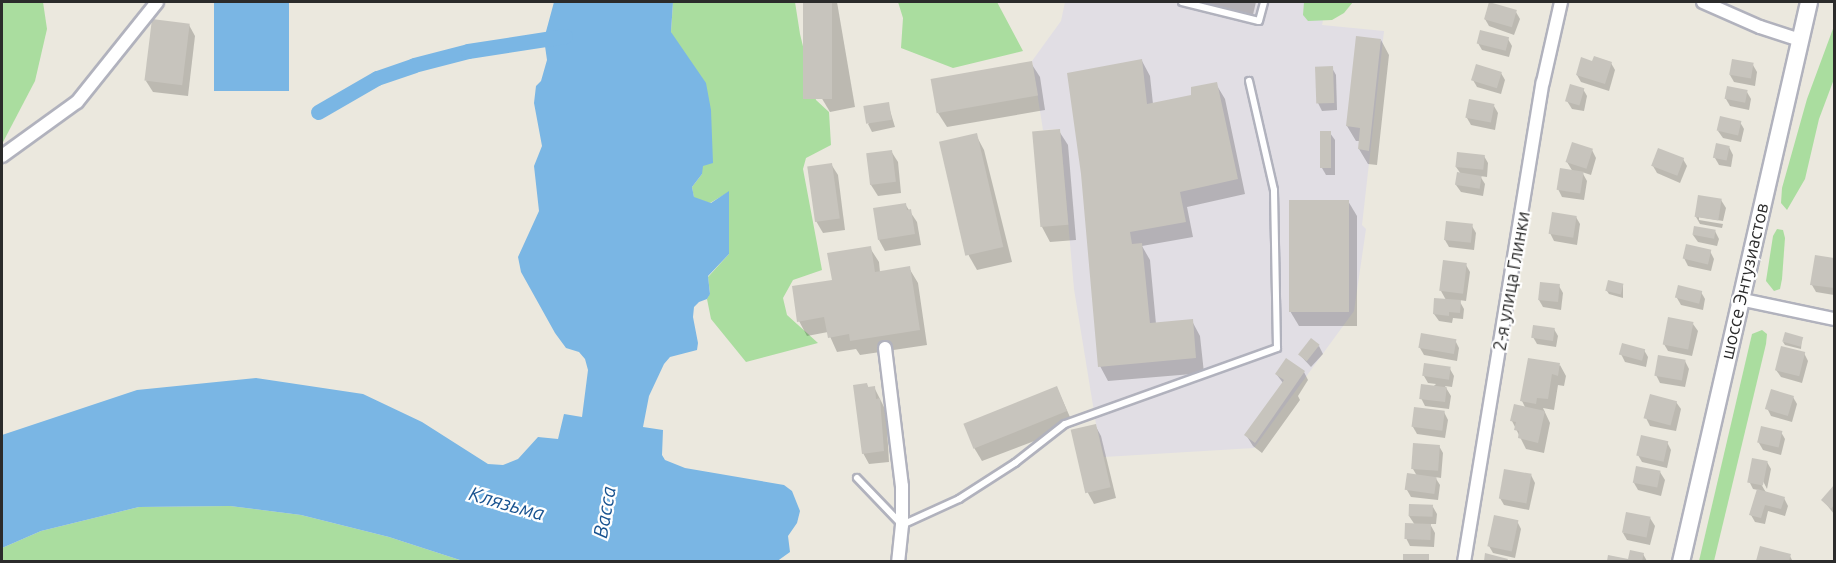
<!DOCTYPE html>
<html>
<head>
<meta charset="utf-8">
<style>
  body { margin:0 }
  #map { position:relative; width:1836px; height:563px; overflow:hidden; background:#ebe8de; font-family:Ubuntu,sans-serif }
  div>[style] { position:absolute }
  .industrial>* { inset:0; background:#e1dee4 }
  .green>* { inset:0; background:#aadd9f }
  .water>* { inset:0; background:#7ab6e4; transform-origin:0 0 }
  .shadow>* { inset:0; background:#0003 }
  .canal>* { height:15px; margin:-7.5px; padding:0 7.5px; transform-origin:7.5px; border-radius:7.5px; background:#7ab6e4 }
  .building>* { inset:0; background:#c7c4bd; transform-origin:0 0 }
  .roads { filter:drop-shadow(2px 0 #b1b2bd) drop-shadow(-2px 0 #b1b2bd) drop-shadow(0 2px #b1b2bd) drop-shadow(0 -2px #b1b2bd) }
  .service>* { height:6px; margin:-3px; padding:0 3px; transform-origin:3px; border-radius:3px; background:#fff }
  .minor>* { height:12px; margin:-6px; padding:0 6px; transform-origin:6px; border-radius:6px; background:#fff }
  .secondary>* { height:16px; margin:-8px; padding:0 8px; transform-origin:8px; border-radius:8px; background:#fff }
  span { translate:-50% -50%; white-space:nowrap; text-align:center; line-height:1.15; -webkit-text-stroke:4.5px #fff; paint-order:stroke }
  .street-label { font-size:18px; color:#2b2b2b }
  .water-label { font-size:20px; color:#195390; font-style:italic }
  .frame { position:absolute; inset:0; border:3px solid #2b2b2b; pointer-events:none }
</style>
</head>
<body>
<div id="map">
  <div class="industrial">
    <i style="clip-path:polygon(1065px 2px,1327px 2px,1322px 25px,1384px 31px,1362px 225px,1366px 229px,1354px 311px,1254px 448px,1104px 457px,1096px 424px,1074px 289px,1060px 129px,1043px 130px,1032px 61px,1061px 21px)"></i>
  </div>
  <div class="green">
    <i style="clip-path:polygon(2px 2px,43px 2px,47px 29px,35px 81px,2px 144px)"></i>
    <i style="clip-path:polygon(673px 2px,795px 2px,800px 34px,816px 100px,829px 112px,831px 145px,806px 158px,803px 169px,822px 270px,793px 280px,783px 298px,787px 315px,818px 343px,746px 362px,711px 319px,707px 299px,710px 293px,708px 277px,729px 254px,729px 192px,710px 203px,694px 198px,692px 187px,702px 174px,671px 32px)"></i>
    <i style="clip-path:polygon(898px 2px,997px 2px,1023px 51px,953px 68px,901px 48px,903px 18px)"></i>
    <i style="clip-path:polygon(1304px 2px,1353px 2px,1344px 13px,1332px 20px,1308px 21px,1303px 15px)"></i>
    <i style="clip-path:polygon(1834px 26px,1834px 79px,1819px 119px,1805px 179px,1787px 210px,1781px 203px,1782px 188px,1807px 99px)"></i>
    <i style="clip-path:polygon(1777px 229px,1783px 230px,1785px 238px,1782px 279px,1780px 289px,1774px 291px,1766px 281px,1773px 236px)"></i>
    <i style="clip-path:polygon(1762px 330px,1767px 334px,1766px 344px,1714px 561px,1699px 561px,1752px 334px)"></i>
    <i style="clip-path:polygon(230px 506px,301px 515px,389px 537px,463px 561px,2px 562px,2px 548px,41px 531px,139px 507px)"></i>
  </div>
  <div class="water">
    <i style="left:214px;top:2px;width:75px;height:89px"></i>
    <i style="clip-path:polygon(554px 2px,673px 2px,671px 32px,706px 83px,711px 110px,713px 163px,703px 166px,702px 174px,692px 187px,694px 197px,711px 203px,729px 191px,729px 254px,708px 276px,710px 294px,707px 299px,699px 302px,694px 307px,693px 317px,698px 343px,697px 350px,670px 357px,664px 364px,649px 396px,643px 427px,663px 430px,662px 455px,665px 460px,685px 468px,784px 485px,792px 491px,800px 511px,797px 523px,788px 536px,790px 552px,776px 562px,463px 561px,389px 537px,301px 515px,230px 506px,139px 507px,41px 531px,2px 548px,2px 435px,137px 390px,256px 378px,363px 394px,422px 422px,488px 464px,503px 465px,518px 459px,538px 437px,558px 439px,564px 414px,582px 417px,588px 370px,585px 359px,579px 352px,566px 348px,555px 333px,521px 272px,518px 257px,539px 211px,534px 166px,542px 146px,534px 103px,536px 86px,541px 81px,547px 60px,544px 39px)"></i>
  </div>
  <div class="shadow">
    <i style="clip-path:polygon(805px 2px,837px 2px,855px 107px,830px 112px,821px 97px)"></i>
    <i style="clip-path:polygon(1177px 2px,1256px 2px,1252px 19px)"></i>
    <i style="clip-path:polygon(1516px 12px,1520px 19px,1514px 35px,1489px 26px,1485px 19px)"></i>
    <i style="clip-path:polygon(189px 25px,195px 36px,188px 96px,153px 92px,146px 81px)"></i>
    <i style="clip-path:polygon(1508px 39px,1512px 46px,1509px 57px,1482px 50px,1478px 43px)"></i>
    <i style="clip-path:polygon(1381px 40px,1389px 55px,1377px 165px,1368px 164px,1359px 149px,1360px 141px,1356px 141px,1347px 126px)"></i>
    <i style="clip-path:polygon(1142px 61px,1150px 76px,1153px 104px,1193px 97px,1216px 84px,1225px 99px,1245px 194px,1187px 207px,1193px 237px,1142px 246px,1150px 260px,1156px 324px,1192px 321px,1200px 336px,1204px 373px,1108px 381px,1100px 366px)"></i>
    <i style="clip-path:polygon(1031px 63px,1040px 77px,1045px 110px,947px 127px,938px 113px)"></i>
    <i style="clip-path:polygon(1593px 63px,1611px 63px,1615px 70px,1609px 91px,1581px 82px,1577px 75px)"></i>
    <i style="clip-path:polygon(1753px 65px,1757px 72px,1755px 86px,1734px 82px,1730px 75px)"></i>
    <i style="clip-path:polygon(1332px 68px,1336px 75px,1337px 110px,1322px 111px,1318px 103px)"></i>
    <i style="clip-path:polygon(1501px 73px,1505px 80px,1501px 94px,1477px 87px,1473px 80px)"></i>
    <i style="clip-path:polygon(1583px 89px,1587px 96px,1584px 111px,1572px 109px,1567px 101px)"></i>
    <i style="clip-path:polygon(1747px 92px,1751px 99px,1749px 110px,1730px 106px,1726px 99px)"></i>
    <i style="clip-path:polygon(888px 104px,895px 127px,872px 132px,868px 124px)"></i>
    <i style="clip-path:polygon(1494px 106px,1498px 113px,1495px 130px,1471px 125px,1467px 118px)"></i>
    <i style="clip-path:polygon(1740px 122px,1744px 129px,1741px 142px,1723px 138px,1718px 131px)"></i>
    <i style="clip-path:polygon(1059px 131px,1068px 145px,1076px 240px,1050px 242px,1042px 227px)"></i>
    <i style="clip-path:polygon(1330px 133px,1335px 140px,1335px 175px,1326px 175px,1322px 168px)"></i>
    <i style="clip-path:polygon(976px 135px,984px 150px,1012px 262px,977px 270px,969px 256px,941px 143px)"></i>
    <i style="clip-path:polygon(1729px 147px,1733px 155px,1731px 167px,1719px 165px,1715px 158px)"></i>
    <i style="clip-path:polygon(1592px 150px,1596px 158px,1591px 175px,1582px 172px,1587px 181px,1584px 200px,1562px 197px,1558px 189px,1573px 172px,1567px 162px)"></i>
    <i style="clip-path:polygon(891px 151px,898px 162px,901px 193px,878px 196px,871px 185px,867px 154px)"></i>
    <i style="clip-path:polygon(1484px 156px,1488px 163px,1487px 177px,1480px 176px,1485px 184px,1483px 196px,1461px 192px,1456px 185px,1461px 174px,1456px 167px)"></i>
    <i style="clip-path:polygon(1683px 159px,1687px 166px,1680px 183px,1657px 173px,1653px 166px)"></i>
    <i style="clip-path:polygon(831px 164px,838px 175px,845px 230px,823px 233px,816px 221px)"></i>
    <i style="clip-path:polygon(1721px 200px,1726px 208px,1723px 221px,1699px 217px,1699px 220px,1723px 224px,1722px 228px,1700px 224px,1696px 217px)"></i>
    <i style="clip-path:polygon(1348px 201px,1357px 216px,1357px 326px,1299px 326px,1290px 311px)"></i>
    <i style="clip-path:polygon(905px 204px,917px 222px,921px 245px,885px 251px,879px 240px)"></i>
    <i style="clip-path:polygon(1576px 217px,1580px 224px,1577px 245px,1554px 241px,1550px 233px)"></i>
    <i style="clip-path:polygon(1472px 226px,1476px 233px,1474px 250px,1449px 247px,1445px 240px)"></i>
    <i style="clip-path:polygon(1715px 231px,1719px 239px,1717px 246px,1698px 242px,1693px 235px)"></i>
    <i style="clip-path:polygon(870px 248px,879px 262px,880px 272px,909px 268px,918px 283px,927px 345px,860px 355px,856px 349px,837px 352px,828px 332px,807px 336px,799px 321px,833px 281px)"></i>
    <i style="clip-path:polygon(1710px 251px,1714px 259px,1711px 271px,1688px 266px,1684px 258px)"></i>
    <i style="clip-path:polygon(1816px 257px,1834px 260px,1834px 295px,1816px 292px,1812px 285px)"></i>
    <i style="clip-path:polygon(1466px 265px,1470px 272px,1466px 301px,1459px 300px,1464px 309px,1463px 319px,1453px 318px,1452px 323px,1439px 321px,1434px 314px,1446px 300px,1441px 291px)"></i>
    <i style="clip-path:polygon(1623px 285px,1623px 298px,1609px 294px,1607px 291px)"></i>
    <i style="clip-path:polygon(1559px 286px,1563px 293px,1561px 310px,1543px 307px,1539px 300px)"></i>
    <i style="clip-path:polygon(1701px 292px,1705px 299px,1703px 310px,1681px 305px,1677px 298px)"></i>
    <i style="clip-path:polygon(1693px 324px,1698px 331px,1692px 356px,1668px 351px,1664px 344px)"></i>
    <i style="clip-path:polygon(1554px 329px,1558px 336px,1556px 347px,1537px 344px,1533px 337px)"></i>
    <i style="clip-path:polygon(1802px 338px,1801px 349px,1785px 345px,1783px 342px)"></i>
    <i style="clip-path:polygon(1455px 340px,1459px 348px,1457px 361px,1424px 355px,1420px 348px)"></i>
    <i style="clip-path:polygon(1319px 346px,1323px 354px,1311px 367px,1299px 354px)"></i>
    <i style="clip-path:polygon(1644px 350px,1648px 357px,1646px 367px,1625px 362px,1621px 354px)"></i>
    <i style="clip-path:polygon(1804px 353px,1808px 361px,1802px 383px,1781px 377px,1776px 370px)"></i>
    <i style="clip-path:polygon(1685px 361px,1689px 369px,1685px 387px,1660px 383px,1656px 375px)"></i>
    <i style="clip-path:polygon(1560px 365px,1566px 376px,1564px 386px,1558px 385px,1554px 410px,1543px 408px,1550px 423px,1544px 453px,1526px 449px,1512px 421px,1526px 409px,1522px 401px)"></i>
    <i style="clip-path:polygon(1450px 369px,1454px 376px,1452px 387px,1445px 386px,1451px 396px,1449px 409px,1425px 406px,1421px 398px,1436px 384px,1428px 383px,1424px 376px)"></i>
    <i style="clip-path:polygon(1304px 372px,1308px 380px,1298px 396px,1300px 400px,1262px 453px,1253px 446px,1246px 435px,1283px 383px,1277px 375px)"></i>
    <i style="clip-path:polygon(867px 385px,869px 388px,874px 387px,886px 411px,889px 462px,869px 464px,863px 453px)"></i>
    <i style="clip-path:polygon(1057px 388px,1074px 426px,982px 461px,973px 446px)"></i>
    <i style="clip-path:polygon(1793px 397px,1797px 404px,1792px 422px,1771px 416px,1767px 408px)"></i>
    <i style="clip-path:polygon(1676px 402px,1681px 409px,1676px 431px,1650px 426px,1646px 418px)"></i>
    <i style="clip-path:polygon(1444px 412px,1448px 420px,1445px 438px,1417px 434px,1413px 427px)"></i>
    <i style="clip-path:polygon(1095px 425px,1101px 436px,1116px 498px,1094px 504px,1088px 493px,1072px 431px)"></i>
    <i style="clip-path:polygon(1781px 432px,1785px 439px,1781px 455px,1763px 450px,1759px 443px)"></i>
    <i style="clip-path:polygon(1667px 442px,1671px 450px,1667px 468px,1642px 462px,1638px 455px)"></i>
    <i style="clip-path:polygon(1439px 446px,1443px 453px,1441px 478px,1435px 477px,1440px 485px,1438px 500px,1411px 497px,1407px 490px,1417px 476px,1413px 469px)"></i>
    <i style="clip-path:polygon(1767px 462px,1771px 469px,1767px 489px,1761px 477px,1758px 479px,1767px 494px,1784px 498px,1788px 506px,1785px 516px,1768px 511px,1765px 524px,1755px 522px,1751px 515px,1758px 490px,1753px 489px,1749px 481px)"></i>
    <i style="clip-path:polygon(1660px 472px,1665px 480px,1661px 496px,1638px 490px,1634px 483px)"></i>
    <i style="clip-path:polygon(1531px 475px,1535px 483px,1529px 510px,1504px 505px,1500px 498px)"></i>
    <i style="clip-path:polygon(1834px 487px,1834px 514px,1823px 500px)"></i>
    <i style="clip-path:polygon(1433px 507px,1437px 514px,1436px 524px,1430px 524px,1435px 533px,1434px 547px,1410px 546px,1406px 538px,1415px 525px,1409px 516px)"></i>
    <i style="clip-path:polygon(1650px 518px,1655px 526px,1650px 545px,1627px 540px,1623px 533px)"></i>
    <i style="clip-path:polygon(1517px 521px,1521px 529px,1515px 558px,1493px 553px,1489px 546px)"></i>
    <i style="clip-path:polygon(1761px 548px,1790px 556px,1793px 562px,1757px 562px)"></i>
    <i style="clip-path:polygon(1643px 554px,1647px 561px,1609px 562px,1609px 557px,1629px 561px)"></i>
  </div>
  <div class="canal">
    <i style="left:318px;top:112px;width:68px;rotate:-30deg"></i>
    <i style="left:377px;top:78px;width:39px;rotate:-19deg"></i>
    <i style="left:414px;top:65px;width:56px;rotate:-14.5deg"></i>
    <i style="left:468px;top:51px;width:98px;rotate:-8.8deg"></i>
  </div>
  <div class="building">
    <i style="left:803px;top:2px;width:29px;height:97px"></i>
    <i style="left:1489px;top:2px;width:29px;height:18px;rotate:16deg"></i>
    <i style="left:152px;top:19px;width:38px;height:62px;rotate:7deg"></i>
    <i style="left:1480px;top:30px;width:30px;height:14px;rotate:14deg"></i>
    <i style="clip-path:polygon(1356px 36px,1381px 39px,1369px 151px,1358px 149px,1360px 128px,1346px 126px)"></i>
    <i style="clip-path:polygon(1594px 56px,1612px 62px,1605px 84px,1576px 75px,1581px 57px,1592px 61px)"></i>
    <i style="clip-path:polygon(1142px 59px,1147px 104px,1191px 95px,1191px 87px,1217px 82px,1238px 179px,1180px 192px,1186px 222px,1130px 232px,1132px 244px,1142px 243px,1150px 323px,1193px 319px,1196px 358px,1098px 367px,1081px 174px,1067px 73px)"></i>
    <i style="left:1732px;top:59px;width:22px;height:16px;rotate:10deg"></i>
    <i style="left:1032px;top:61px;width:35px;height:103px;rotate:80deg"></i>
    <i style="left:1476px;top:64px;width:27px;height:17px;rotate:17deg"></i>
    <i style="left:1333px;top:66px;width:37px;height:18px;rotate:88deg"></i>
    <i style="left:1570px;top:84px;width:15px;height:18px;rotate:16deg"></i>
    <i style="left:1727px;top:86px;width:21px;height:13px;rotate:11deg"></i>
    <i style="left:1469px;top:99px;width:26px;height:19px;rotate:11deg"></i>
    <i style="left:889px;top:102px;width:18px;height:26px;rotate:81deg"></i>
    <i style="left:1720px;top:116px;width:22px;height:15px;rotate:13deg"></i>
    <i style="left:1060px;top:129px;width:96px;height:28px;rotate:85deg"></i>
    <i style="left:1320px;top:131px;width:11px;height:37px"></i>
    <i style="left:977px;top:133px;width:117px;height:39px;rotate:77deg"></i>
    <i style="left:1572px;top:142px;width:22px;height:21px;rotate:18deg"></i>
    <i style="left:1716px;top:143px;width:14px;height:15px;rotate:12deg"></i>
    <i style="left:1658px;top:148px;width:28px;height:19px;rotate:21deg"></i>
    <i style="left:892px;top:150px;width:32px;height:26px;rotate:83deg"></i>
    <i style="left:1457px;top:152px;width:28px;height:15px;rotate:6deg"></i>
    <i style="left:832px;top:163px;width:56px;height:25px;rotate:82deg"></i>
    <i style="left:1560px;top:168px;width:24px;height:22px;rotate:9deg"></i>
    <i style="left:1457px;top:172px;width:25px;height:13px;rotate:9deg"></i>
    <i style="left:1698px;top:195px;width:24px;height:22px;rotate:9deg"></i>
    <i style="left:1289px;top:200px;width:60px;height:112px"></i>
    <i style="clip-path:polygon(906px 203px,907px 210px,911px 209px,915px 234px,878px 240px,873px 208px)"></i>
    <i style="left:1552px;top:212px;width:25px;height:22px;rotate:9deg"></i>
    <i style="left:1446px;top:221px;width:27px;height:19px;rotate:6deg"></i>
    <i style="left:1694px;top:226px;width:22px;height:9px;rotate:10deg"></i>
    <i style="left:1686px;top:244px;width:26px;height:15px;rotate:13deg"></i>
    <i style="clip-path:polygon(871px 246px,875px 272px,910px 266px,920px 330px,850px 341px,849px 334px,828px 338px,824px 317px,797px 322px,792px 286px,832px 280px,827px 253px)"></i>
    <i style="clip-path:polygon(1815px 255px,1834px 258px,1834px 288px,1810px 285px)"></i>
    <i style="left:1443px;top:260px;width:24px;height:31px;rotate:7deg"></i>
    <i style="left:1608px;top:280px;width:16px;height:11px;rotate:14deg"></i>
    <i style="left:1540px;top:282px;width:20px;height:18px;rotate:6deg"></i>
    <i style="left:1678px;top:285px;width:25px;height:13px;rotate:14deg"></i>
    <i style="clip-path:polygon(1434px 298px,1461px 300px,1460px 313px,1449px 312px,1449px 316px,1433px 314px)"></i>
    <i style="left:1668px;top:317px;width:26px;height:28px;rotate:11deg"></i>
    <i style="left:1533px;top:325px;width:22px;height:13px;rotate:8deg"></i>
    <i style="left:1785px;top:332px;width:19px;height:10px;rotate:16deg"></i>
    <i style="left:1421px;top:333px;width:36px;height:15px;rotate:10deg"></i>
    <i style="left:1311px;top:338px;width:11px;height:21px;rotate:38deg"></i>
    <i style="left:1622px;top:343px;width:24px;height:12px;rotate:15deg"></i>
    <i style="left:1781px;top:346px;width:25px;height:25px;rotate:14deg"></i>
    <i style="left:1658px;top:355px;width:28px;height:21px;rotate:10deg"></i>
    <i style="clip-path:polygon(1286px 358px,1305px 371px,1255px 443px,1244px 435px,1284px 380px,1275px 374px)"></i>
    <i style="clip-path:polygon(1528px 358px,1560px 363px,1558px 376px,1552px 374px,1548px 399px,1537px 398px,1536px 404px,1520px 401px)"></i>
    <i style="left:1424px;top:363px;width:27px;height:13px;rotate:8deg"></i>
    <i style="clip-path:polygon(867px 383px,868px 387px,875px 386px,876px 399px,880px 398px,884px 451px,862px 454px,853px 385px)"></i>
    <i style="left:1421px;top:384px;width:26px;height:15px;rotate:7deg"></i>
    <i style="left:1057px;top:386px;width:27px;height:101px;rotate:68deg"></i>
    <i style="left:1771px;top:389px;width:24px;height:21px;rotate:17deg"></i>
    <i style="left:1650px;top:394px;width:28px;height:25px;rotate:15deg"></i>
    <i style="clip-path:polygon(1514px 404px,1545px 411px,1538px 443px,1518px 438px,1519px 431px,1514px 430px,1516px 422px,1510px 421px)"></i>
    <i style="left:1414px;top:407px;width:31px;height:20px;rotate:7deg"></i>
    <i style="left:1096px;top:424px;width:65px;height:26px;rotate:77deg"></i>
    <i style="left:1761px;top:426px;width:22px;height:17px;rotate:13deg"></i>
    <i style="left:1641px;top:435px;width:28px;height:21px;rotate:13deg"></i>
    <i style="left:1413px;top:443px;width:27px;height:26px;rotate:4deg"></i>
    <i style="left:1752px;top:458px;width:16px;height:25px;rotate:11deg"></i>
    <i style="left:1636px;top:466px;width:25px;height:17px;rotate:11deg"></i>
    <i style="left:1504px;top:469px;width:28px;height:30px;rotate:10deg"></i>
    <i style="left:1407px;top:473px;width:30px;height:17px;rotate:8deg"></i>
    <i style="clip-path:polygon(1834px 485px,1834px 505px,1831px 509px,1821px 500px)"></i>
    <i style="clip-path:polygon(1757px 489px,1785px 497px,1781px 509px,1765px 505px,1761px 518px,1749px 515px)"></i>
    <i style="left:1409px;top:504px;width:24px;height:12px;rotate:2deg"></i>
    <i style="left:1626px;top:512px;width:25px;height:21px;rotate:11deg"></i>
    <i style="left:1494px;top:515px;width:25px;height:32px;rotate:12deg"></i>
    <i style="left:1405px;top:523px;width:26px;height:16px;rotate:2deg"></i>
    <i style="clip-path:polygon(1760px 546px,1791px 554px,1789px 561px,1756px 561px)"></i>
    <i style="clip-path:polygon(1630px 550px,1644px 553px,1642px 561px,1607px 561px,1608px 555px,1628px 559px)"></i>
    <i style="clip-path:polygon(1485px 553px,1508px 559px,1507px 561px,1484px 561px)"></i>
    <i style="left:1403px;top:554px;width:26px;height:7px"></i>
  </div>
  <div class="roads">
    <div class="service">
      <i style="left:1182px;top:2px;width:79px;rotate:13.9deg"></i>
      <i style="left:1259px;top:21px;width:20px;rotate:-75deg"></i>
      <i style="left:857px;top:478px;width:65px;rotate:46.2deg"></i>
      <i style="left:902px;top:525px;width:63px;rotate:-24.5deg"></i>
      <i style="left:959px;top:499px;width:67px;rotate:-32.7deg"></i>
      <i style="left:1015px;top:463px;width:63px;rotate:-38deg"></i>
      <i style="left:1065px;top:424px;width:225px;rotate:-19.7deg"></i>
      <i style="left:1277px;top:348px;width:158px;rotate:-91.1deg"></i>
      <i style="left:1274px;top:190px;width:112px;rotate:-102.9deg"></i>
    </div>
    <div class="minor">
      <i style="left:1703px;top:2px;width:62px;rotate:23.7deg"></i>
      <i style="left:1760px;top:27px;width:42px;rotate:18deg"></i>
      <i style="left:2px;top:156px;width:92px;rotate:-35.8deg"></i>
      <i style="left:77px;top:102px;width:128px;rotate:-51.3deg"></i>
      <i style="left:1739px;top:299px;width:97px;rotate:11.9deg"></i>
      <i style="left:885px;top:348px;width:139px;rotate:83deg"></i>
      <i style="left:902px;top:486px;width:39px;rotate:90deg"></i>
      <i style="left:902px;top:525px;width:37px;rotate:96deg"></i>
      <i style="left:1464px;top:562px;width:486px;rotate:-80.7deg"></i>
      <i style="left:1543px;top:82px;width:82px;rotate:-77.3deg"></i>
    </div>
    <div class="secondary">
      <i style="left:1681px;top:562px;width:574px;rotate:-77.12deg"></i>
    </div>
  </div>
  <div class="street-label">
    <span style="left:1511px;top:281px;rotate:-80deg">2-я улица Глинки</span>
    <span style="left:1744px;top:281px;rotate:-77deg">шоссе Энтузиастов</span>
  </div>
  <div class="water-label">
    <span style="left:507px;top:503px;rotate:16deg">Клязьма</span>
    <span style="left:604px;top:512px;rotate:-80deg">Васса</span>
  </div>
  <div class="frame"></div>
</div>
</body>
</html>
